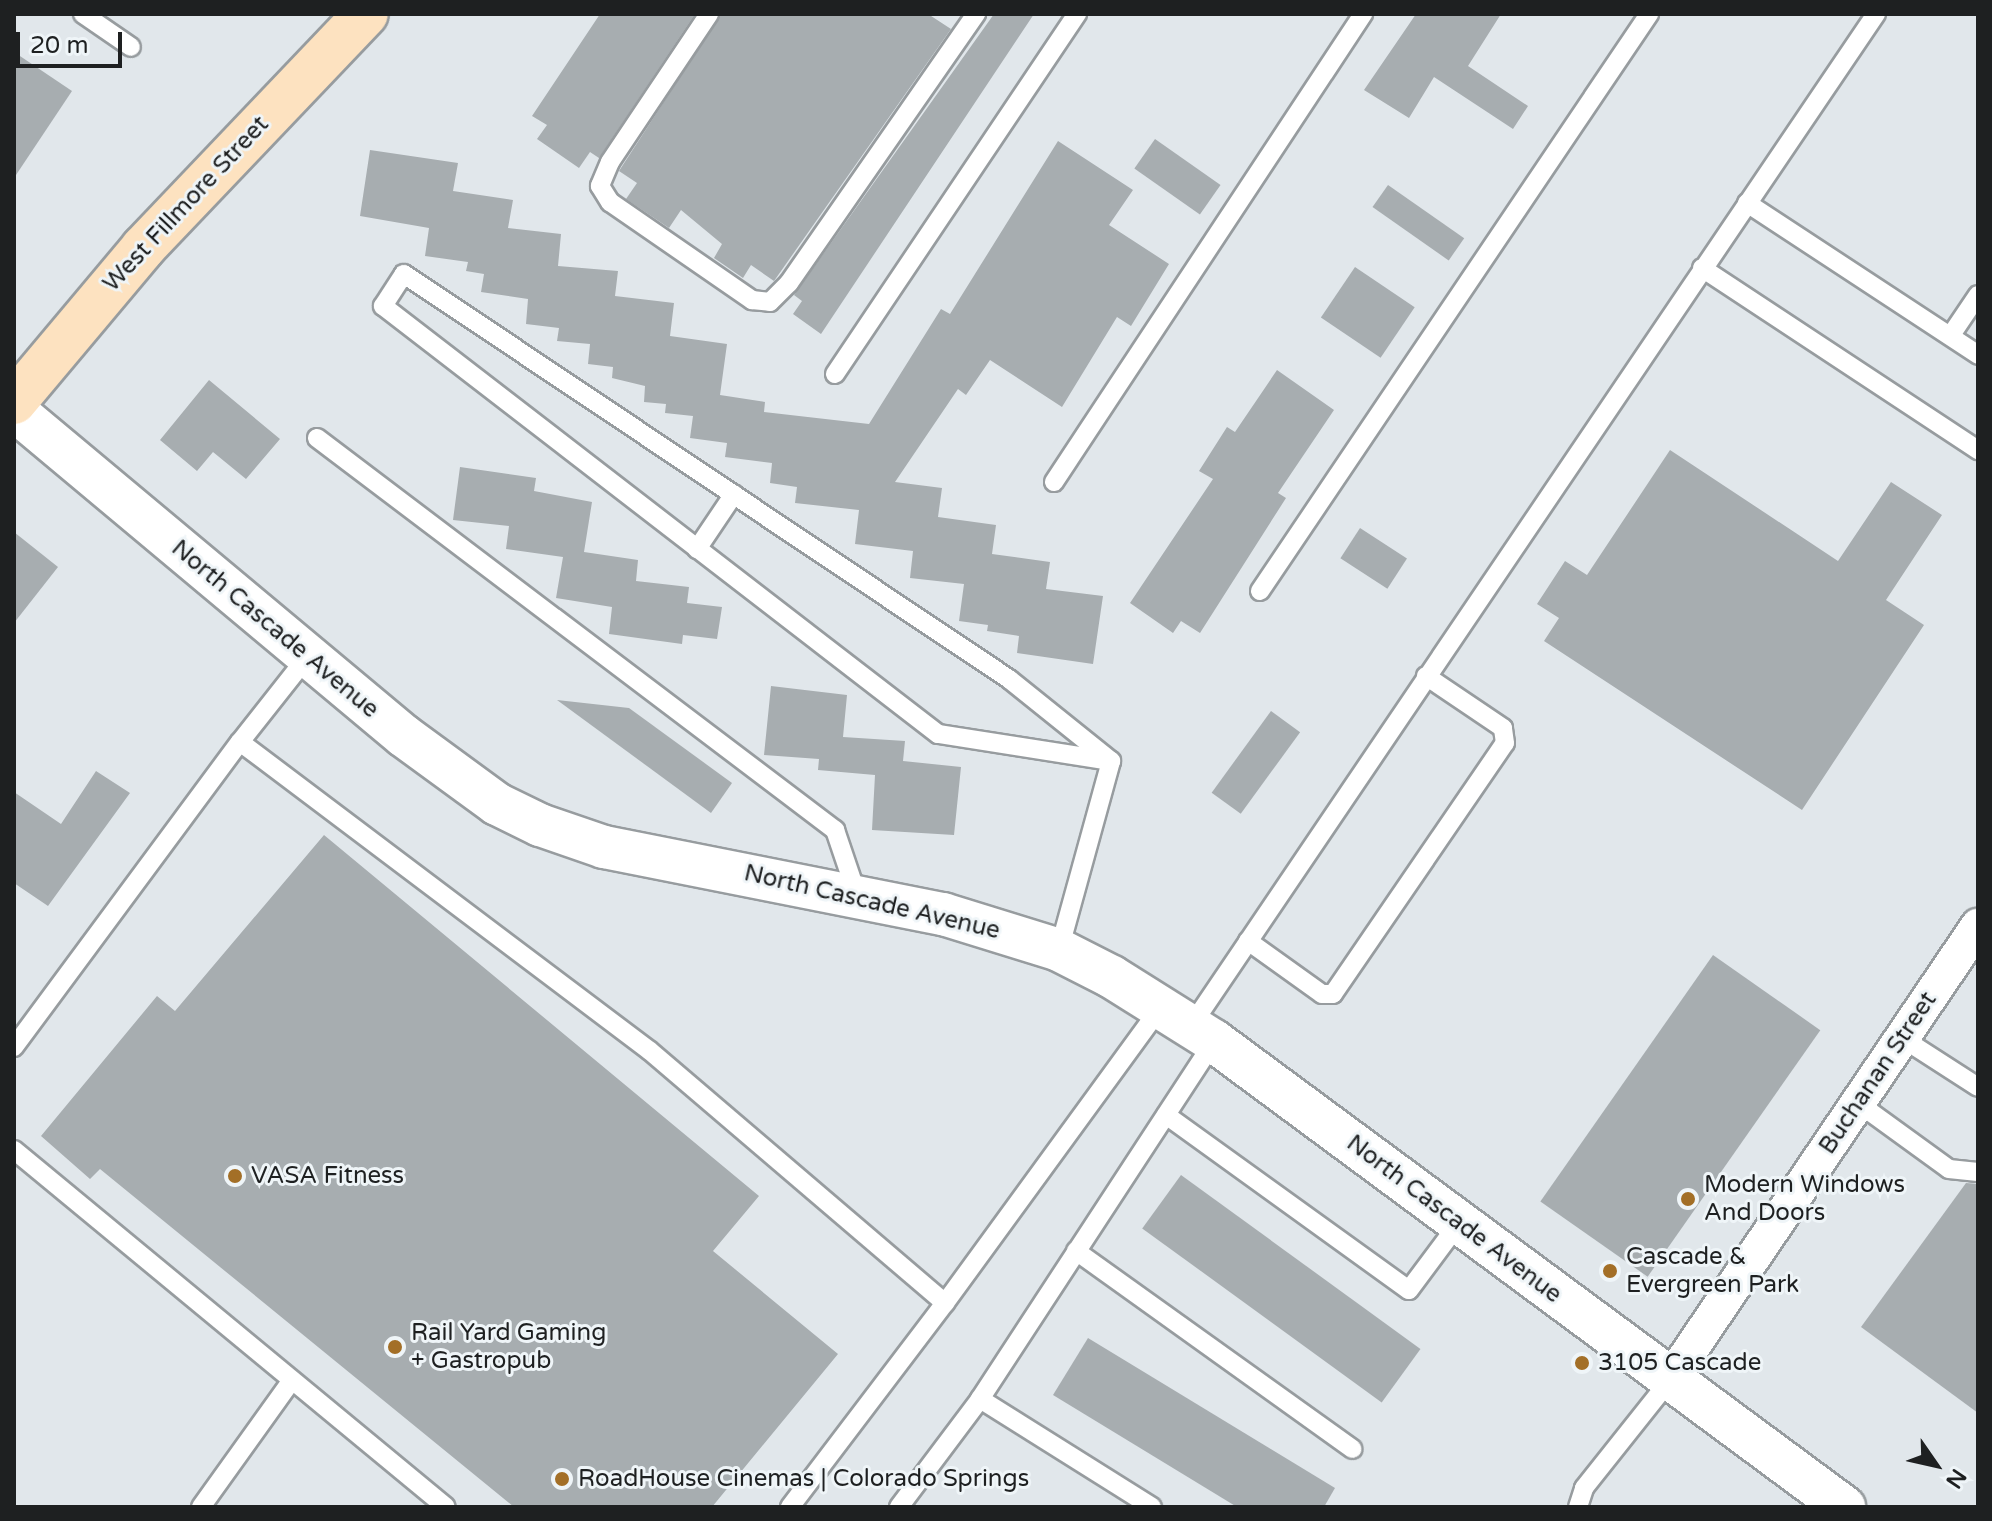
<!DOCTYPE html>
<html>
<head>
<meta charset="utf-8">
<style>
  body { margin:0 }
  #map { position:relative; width:1992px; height:1521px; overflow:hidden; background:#e1e7eb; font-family:"Varela Round",sans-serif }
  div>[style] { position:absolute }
  .building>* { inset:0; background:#a7adb0; transform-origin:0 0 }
  .roads { filter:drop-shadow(2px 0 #979c9f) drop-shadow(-2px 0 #979c9f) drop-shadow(0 2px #979c9f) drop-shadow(0 -2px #979c9f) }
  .service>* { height:18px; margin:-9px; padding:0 9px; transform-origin:9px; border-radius:9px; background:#fff }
  .minor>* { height:34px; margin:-17px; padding:0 17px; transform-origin:17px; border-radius:17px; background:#fff }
  .tertiary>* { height:42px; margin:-21px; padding:0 21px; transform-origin:21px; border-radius:21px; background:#fff }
  .primary>* { height:44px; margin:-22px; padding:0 22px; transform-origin:22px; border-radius:22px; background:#fde2c0 }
  .dots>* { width:22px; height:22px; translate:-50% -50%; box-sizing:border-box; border:4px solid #eff5f8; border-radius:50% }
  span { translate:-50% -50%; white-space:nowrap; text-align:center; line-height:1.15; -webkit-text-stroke:6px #eff5f8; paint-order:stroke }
  .street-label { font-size:24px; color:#1e2021 }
  .poi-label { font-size:24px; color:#1e2021 }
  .left { translate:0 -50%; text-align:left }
  .frame { position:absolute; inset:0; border:16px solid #1e2021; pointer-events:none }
  .north { position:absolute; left:1896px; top:1425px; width:80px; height:80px; -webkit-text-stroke:6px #eff5f8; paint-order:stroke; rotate:124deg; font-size:22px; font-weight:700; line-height:32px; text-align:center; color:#1e2021 }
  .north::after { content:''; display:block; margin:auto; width:28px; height:36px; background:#1e2021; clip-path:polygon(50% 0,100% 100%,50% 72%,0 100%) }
  .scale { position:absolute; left:16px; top:32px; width:106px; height:36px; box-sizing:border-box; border:4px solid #1e2021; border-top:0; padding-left:10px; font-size:24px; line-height:28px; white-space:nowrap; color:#1e2021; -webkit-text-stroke:6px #eff5f8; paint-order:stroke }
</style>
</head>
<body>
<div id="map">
  <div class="building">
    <i style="clip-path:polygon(600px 14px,695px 14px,599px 158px,590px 152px,579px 168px,537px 139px,547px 125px,532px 116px)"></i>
    <i style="clip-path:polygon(721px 14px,928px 14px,951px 29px,774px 281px,751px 265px,743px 278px,714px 258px,722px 244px,681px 210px,669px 228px,626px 199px,637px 183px,619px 171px)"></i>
    <i style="clip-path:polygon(994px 14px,1034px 14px,821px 334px,793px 314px,802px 301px,794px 295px)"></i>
    <i style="clip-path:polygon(1416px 14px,1501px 14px,1468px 66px,1528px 106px,1513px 129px,1434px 77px,1409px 118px,1364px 90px)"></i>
    <i style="clip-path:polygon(14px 52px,72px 91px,14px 178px)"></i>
    <i style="left:1155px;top:139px;width:80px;height:36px;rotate:35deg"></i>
    <i style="clip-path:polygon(1058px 141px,1133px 190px,1109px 225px,1169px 264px,1131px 326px,1117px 317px,1062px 407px,990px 360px,966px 395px,958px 389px,895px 482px,942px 488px,938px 517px,996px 525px,992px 554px,1050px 562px,1046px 589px,1103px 596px,1093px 664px,1017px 653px,1019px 636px,987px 631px,988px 625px,959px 621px,964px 584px,910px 578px,913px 551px,855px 544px,859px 510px,795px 503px,797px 487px,770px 483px,772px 463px,725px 457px,727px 443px,690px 438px,693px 416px,665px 413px,666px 404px,644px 402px,645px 386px,612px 378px,613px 367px,588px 364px,590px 344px,557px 341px,559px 328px,526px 324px,528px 299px,481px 292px,484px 274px,466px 271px,468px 262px,425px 256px,429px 228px,360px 216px,370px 150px,458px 163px,453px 191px,513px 200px,508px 228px,561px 234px,558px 266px,618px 271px,615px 296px,674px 303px,670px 336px,727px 344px,720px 395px,765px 402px,764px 412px,869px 424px,941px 309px,950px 314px)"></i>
    <i style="left:1388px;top:185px;width:93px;height:27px;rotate:35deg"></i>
    <i style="left:1355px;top:267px;width:72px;height:61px;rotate:34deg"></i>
    <i style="clip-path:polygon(1277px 370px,1334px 410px,1278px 493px,1286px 498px,1200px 633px,1181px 621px,1173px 633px,1130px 603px,1213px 479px,1199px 471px,1227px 427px,1235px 432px)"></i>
    <i style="clip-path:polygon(209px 380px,280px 439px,246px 479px,213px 452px,197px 471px,160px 440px)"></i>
    <i style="clip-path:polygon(1670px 450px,1838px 561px,1891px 482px,1942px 515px,1886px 600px,1924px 625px,1802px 810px,1544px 641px,1559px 618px,1537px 604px,1565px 561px,1587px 575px)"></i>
    <i style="clip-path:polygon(460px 467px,536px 478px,534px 491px,592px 502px,584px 552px,638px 560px,636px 581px,689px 587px,687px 603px,722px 607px,717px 639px,683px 635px,682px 644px,609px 634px,612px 607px,556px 598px,563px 557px,506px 549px,509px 526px,453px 520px)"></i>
    <i style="left:1360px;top:528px;width:56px;height:36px;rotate:33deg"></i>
    <i style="clip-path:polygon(14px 532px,58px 567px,14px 623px)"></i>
    <i style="clip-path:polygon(771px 686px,847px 695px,843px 737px,905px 741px,903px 761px,961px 767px,954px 835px,872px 830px,875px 775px,818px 770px,819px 759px,764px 755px)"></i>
    <i style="clip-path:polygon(557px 700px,629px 708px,732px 783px,711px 813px)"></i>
    <i style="left:1271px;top:711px;width:36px;height:101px;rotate:36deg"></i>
    <i style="clip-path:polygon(96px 771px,130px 793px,48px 906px,14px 883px,14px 792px,61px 824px)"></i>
    <i style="clip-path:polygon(324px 835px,759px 1196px,713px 1251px,838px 1354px,712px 1507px,514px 1507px,100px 1169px,90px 1179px,41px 1136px,157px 996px,175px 1011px)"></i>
    <i style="left:1713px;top:955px;width:131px;height:301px;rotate:35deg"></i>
    <i style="left:1181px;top:1175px;width:296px;height:66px;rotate:36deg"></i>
    <i style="clip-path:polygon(1966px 1183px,1978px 1184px,1978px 1413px,1861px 1327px)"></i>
    <i style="clip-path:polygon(1088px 1338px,1335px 1488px,1324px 1507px,1237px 1507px,1053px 1395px)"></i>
  </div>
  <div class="roads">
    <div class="service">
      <i style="left:83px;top:14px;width:58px;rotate:34.5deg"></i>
      <i style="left:709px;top:14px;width:178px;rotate:123.8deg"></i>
      <i style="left:610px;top:162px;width:26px;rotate:113deg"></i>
      <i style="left:600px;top:186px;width:19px;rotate:58deg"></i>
      <i style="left:610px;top:202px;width:173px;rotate:34.6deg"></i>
      <i style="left:752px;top:300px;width:18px;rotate:6deg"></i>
      <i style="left:770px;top:302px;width:27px;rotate:-45deg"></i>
      <i style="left:789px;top:283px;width:328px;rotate:-55.2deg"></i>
      <i style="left:1747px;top:203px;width:277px;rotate:33.3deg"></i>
      <i style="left:1702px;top:268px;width:331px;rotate:33.4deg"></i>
      <i style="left:404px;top:274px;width:728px;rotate:33.8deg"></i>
      <i style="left:1009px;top:679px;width:131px;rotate:38.8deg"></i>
      <i style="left:1111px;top:761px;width:175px;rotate:-171.1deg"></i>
      <i style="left:938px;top:734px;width:701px;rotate:-142.36deg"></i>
      <i style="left:383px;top:306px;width:38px;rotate:-57deg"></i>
      <i style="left:1951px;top:335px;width:48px;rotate:-56deg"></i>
      <i style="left:835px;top:374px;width:434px;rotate:-56.1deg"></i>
      <i style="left:317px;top:438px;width:650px;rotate:37.12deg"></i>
      <i style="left:835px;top:830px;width:69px;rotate:71.3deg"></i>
      <i style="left:1054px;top:482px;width:561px;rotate:-56.56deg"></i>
      <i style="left:697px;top:549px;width:66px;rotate:-56.1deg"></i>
      <i style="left:1260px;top:591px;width:696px;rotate:-56.01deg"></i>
      <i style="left:240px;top:742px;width:513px;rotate:37deg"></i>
      <i style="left:650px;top:1051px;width:388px;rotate:40.5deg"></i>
      <i style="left:1248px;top:941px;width:91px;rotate:35.6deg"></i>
      <i style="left:1322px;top:994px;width:11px"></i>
      <i style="left:1333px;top:994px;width:304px;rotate:-55.6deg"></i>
      <i style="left:1505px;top:743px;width:15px;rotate:-98deg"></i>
      <i style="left:1503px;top:728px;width:93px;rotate:-146deg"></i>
      <i style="left:1059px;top:950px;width:196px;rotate:-74.6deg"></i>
      <i style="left:1191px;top:1026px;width:1222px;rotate:-55.91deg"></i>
      <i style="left:1902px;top:1038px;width:90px;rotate:32.8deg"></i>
      <i style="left:14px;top:1047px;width:380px;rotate:-53.5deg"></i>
      <i style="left:240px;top:742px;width:110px;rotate:-51.7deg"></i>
      <i style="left:1858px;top:1103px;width:112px;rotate:36deg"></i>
      <i style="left:1949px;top:1169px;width:29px;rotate:6deg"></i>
      <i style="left:1166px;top:1115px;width:299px;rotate:35.8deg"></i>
      <i style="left:1409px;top:1290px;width:84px;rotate:-53.3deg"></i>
      <i style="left:14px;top:1150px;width:560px;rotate:39.57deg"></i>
      <i style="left:1076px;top:1251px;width:340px;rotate:35.6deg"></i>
      <i style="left:980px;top:1399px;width:203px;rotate:32.1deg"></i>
      <i style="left:201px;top:1507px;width:156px;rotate:-54.4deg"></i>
      <i style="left:790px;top:1507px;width:256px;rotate:-52.8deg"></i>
      <i style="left:945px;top:1303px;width:366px;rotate:-53.9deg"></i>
      <i style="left:899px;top:1507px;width:135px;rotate:-53.1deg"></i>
      <i style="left:980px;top:1399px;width:428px;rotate:-56.8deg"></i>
      <i style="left:1578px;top:1507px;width:20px;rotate:-72deg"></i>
      <i style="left:1584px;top:1488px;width:138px;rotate:-51.5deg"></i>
    </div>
    <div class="minor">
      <i style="left:1670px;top:1380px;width:549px;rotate:-55.85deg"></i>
    </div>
    <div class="tertiary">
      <i style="left:14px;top:410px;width:508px;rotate:39.89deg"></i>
      <i style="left:404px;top:736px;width:115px;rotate:36.2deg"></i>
      <i style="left:497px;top:804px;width:48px;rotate:26deg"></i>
      <i style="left:540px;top:825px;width:68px;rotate:19deg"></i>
      <i style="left:604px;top:847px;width:346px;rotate:11.2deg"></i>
      <i style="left:943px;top:914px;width:121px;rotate:17.2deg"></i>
      <i style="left:1059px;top:950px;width:59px;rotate:27deg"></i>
      <i style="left:1112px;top:977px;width:120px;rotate:32.1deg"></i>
      <i style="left:1214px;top:1041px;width:784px;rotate:36.49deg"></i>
    </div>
    <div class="primary">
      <i style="left:14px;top:402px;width:201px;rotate:-50deg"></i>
      <i style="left:143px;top:248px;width:323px;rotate:-46.4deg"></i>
    </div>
  </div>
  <div class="dots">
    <i style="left:235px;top:1176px;background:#a36f27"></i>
    <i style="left:1688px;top:1199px;background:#a36f27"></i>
    <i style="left:1610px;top:1271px;background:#a36f27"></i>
    <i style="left:395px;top:1347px;background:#a36f27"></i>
    <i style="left:1582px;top:1363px;background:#a36f27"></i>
    <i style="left:562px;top:1479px;background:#a36f27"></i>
  </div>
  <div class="street-label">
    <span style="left:186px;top:204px;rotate:-47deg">West Fillmore Street</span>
    <span style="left:275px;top:629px;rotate:40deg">North Cascade Avenue</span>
    <span style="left:872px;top:902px;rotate:13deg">North Cascade Avenue</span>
    <span style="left:1878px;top:1073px;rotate:-56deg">Buchanan Street</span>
    <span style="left:1454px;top:1219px;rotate:37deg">North Cascade Avenue</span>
  </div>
  <div class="poi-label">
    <span class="left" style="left:251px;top:1176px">VASA Fitness</span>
    <span class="left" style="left:1704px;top:1199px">Modern Windows<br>And Doors</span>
    <span class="left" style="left:1626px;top:1271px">Cascade &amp;<br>Evergreen Park</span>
    <span class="left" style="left:411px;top:1347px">Rail Yard Gaming<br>+ Gastropub</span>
    <span class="left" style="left:1598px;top:1363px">3105 Cascade</span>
    <span class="left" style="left:578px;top:1479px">RoadHouse Cinemas | Colorado Springs</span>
  </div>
  <div class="frame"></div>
  <div class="north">N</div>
  <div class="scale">20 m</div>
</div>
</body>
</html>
